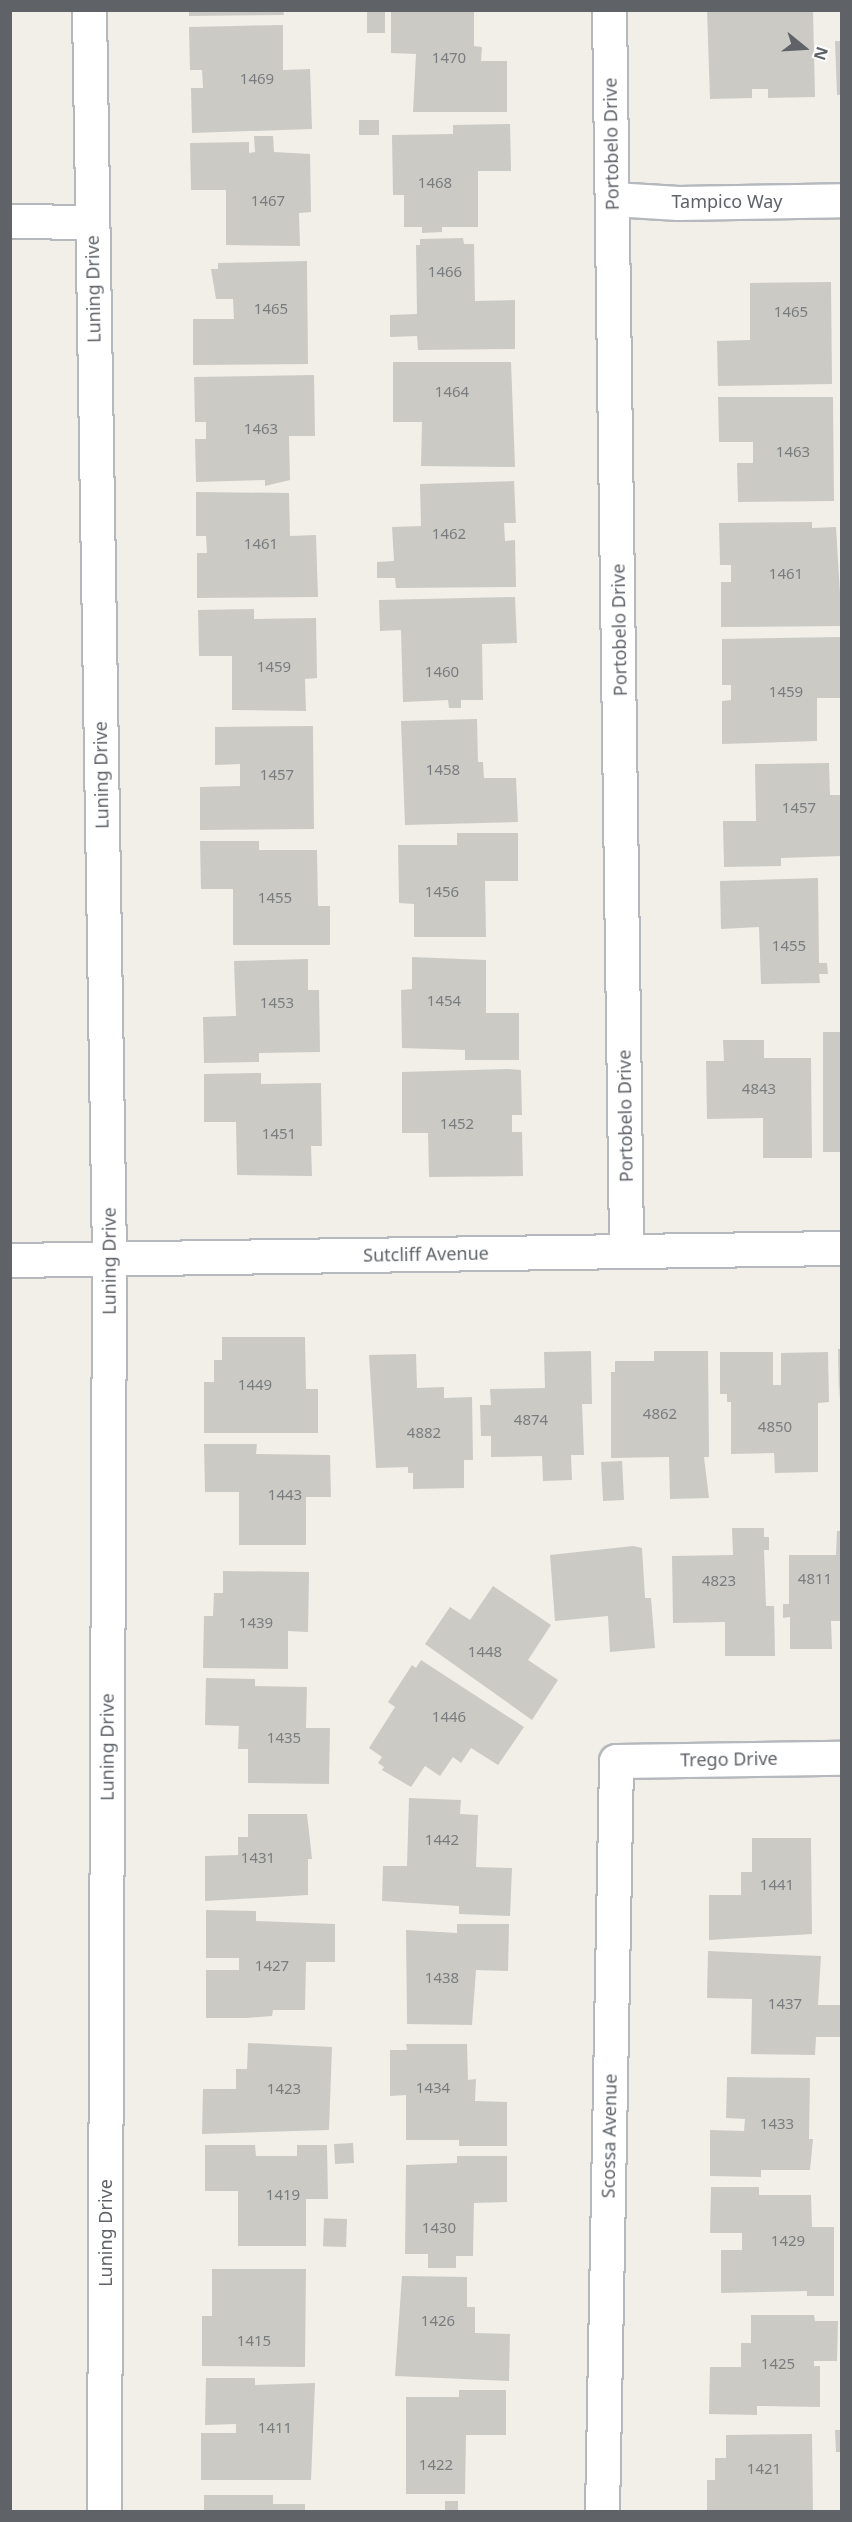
<!DOCTYPE html>
<html>
<head>
<meta charset="utf-8">
<style>
  body { margin:0 }
  #map { position:relative; width:852px; height:2522px; overflow:hidden; background:#f1efe8; font-family:"Noto Sans",sans-serif }
  div>[style] { position:absolute }
  .building>* { inset:0; background:#cccac5; transform-origin:0 0 }
  .roads { filter:drop-shadow(2px 0 #b5b8bc) drop-shadow(-2px 0 #b5b8bc) drop-shadow(0 2px #b5b8bc) drop-shadow(0 -2px #b5b8bc) }
  .minor>* { height:33px; margin:-16.5px; padding:0 16.5px; transform-origin:16.5px; border-radius:16.5px; background:#fff }
  span { translate:-50% -50%; white-space:nowrap; text-align:center; line-height:1.15; -webkit-text-stroke:4.5px #fff; paint-order:stroke }
  .number-label { font-size:15px; color:#7a7d7f }
  .number-label span { -webkit-text-stroke-width:0 }
  .street-label { font-size:18px; color:#5f6368 }
  .frame { position:absolute; inset:0; border:12px solid #5f6368; pointer-events:none }
  .north { position:absolute; left:774px; top:18px; width:60px; height:60px; -webkit-text-stroke:4px #fff; paint-order:stroke; rotate:108deg; font-size:16px; font-weight:700; line-height:24px; text-align:center; color:#5f6368 }
  .north::after { content:''; display:block; margin:auto; width:21px; height:27px; background:#5f6368; clip-path:polygon(50% 0,100% 100%,50% 72%,0 100%) }
</style>
</head>
<body>
<div id="map">
  <div class="building">
    <i style="clip-path:polygon(189px 10px,283px 10px,284px 15px,189px 16px)"></i>
    <i style="clip-path:polygon(391px 10px,474px 10px,474px 46px,482px 47px,481px 61px,507px 61px,507px 112px,413px 112px,416px 54px,391px 53px)"></i>
    <i style="clip-path:polygon(707px 10px,813px 10px,815px 97px,768px 98px,768px 89px,752px 89px,752px 98px,710px 99px)"></i>
    <i style="left:367px;top:12px;width:18px;height:21px"></i>
    <i style="clip-path:polygon(283px 25px,283px 70px,310px 69px,312px 129px,192px 133px,191px 88px,203px 88px,202px 70px,190px 70px,189px 27px)"></i>
    <i style="clip-path:polygon(835px 41px,842px 41px,842px 95px,837px 95px)"></i>
    <i style="left:379px;top:120px;width:15px;height:20px;rotate:90deg"></i>
    <i style="clip-path:polygon(510px 124px,511px 171px,478px 171px,478px 227px,442px 227px,442px 232px,422px 233px,422px 227px,404px 227px,404px 195px,393px 195px,392px 135px,453px 134px,453px 125px)"></i>
    <i style="clip-path:polygon(254px 136px,273px 136px,274px 152px,310px 154px,311px 212px,299px 213px,300px 246px,226px 245px,226px 190px,191px 190px,190px 143px,249px 142px,249px 153px,255px 152px)"></i>
    <i style="clip-path:polygon(463px 238px,464px 244px,474px 244px,475px 301px,515px 300px,515px 349px,418px 350px,417px 336px,390px 337px,390px 315px,417px 314px,416px 245px,420px 245px,420px 239px)"></i>
    <i style="clip-path:polygon(307px 261px,308px 364px,193px 365px,193px 319px,234px 319px,233px 299px,216px 299px,211px 269px,218px 269px,218px 263px)"></i>
    <i style="clip-path:polygon(831px 282px,832px 384px,718px 386px,717px 341px,750px 340px,750px 283px)"></i>
    <i style="clip-path:polygon(393px 362px,511px 362px,515px 467px,421px 466px,422px 422px,393px 422px)"></i>
    <i style="clip-path:polygon(314px 375px,315px 436px,289px 436px,290px 480px,265px 486px,265px 480px,196px 482px,195px 439px,206px 439px,206px 422px,195px 422px,194px 377px)"></i>
    <i style="clip-path:polygon(718px 397px,833px 397px,834px 501px,738px 502px,737px 463px,753px 463px,753px 442px,719px 442px)"></i>
    <i style="clip-path:polygon(514px 481px,516px 523px,504px 523px,505px 541px,515px 540px,516px 587px,396px 588px,395px 578px,377px 578px,377px 562px,394px 561px,392px 527px,421px 526px,420px 484px)"></i>
    <i style="clip-path:polygon(196px 492px,289px 493px,290px 536px,316px 535px,318px 597px,197px 598px,197px 553px,207px 553px,206px 536px,196px 536px)"></i>
    <i style="clip-path:polygon(812px 522px,812px 528px,836px 527px,842px 626px,721px 627px,721px 582px,731px 582px,731px 565px,720px 565px,719px 523px)"></i>
    <i style="clip-path:polygon(515px 597px,517px 643px,482px 644px,483px 700px,461px 700px,461px 708px,449px 708px,448px 700px,403px 702px,401px 630px,380px 631px,379px 600px)"></i>
    <i style="clip-path:polygon(254px 609px,254px 619px,316px 618px,317px 678px,305px 679px,306px 711px,232px 710px,232px 656px,199px 656px,198px 610px)"></i>
    <i style="clip-path:polygon(841px 637px,842px 698px,817px 698px,817px 741px,722px 744px,722px 701px,731px 700px,731px 685px,722px 685px,722px 639px)"></i>
    <i style="clip-path:polygon(477px 719px,478px 762px,483px 762px,484px 778px,516px 778px,518px 822px,405px 825px,401px 721px)"></i>
    <i style="clip-path:polygon(313px 726px,314px 829px,200px 830px,200px 787px,240px 786px,240px 764px,215px 765px,215px 727px)"></i>
    <i style="clip-path:polygon(829px 763px,830px 795px,841px 795px,842px 856px,781px 858px,781px 866px,724px 867px,723px 821px,756px 821px,755px 764px)"></i>
    <i style="clip-path:polygon(457px 833px,518px 833px,518px 881px,485px 881px,486px 937px,414px 937px,414px 904px,399px 903px,398px 845px,457px 845px)"></i>
    <i style="clip-path:polygon(200px 841px,259px 841px,259px 850px,317px 850px,318px 906px,330px 906px,330px 945px,233px 945px,233px 889px,201px 889px)"></i>
    <i style="clip-path:polygon(818px 878px,819px 963px,827px 963px,828px 974px,819px 974px,820px 983px,761px 984px,759px 927px,721px 929px,720px 881px)"></i>
    <i style="clip-path:polygon(412px 957px,486px 960px,486px 1013px,519px 1013px,519px 1060px,465px 1060px,465px 1050px,402px 1048px,401px 990px,412px 989px)"></i>
    <i style="clip-path:polygon(308px 959px,308px 990px,319px 990px,320px 1052px,259px 1053px,259px 1062px,204px 1063px,203px 1017px,236px 1016px,234px 961px)"></i>
    <i style="left:823px;top:1032px;width:19px;height:120px"></i>
    <i style="clip-path:polygon(723px 1040px,764px 1040px,764px 1058px,811px 1058px,812px 1158px,763px 1158px,763px 1118px,707px 1119px,706px 1061px,724px 1061px)"></i>
    <i style="clip-path:polygon(508px 1069px,521px 1070px,522px 1115px,512px 1115px,512px 1132px,522px 1132px,523px 1176px,429px 1177px,428px 1133px,402px 1133px,402px 1072px)"></i>
    <i style="clip-path:polygon(261px 1073px,261px 1084px,321px 1083px,322px 1146px,311px 1146px,312px 1176px,237px 1175px,236px 1122px,204px 1122px,204px 1074px)"></i>
    <i style="clip-path:polygon(222px 1337px,305px 1337px,306px 1389px,318px 1389px,318px 1433px,204px 1433px,204px 1382px,214px 1382px,214px 1360px,222px 1360px)"></i>
    <i style="clip-path:polygon(838px 1349px,842px 1349px,839px 1400px)"></i>
    <i style="clip-path:polygon(591px 1351px,592px 1404px,582px 1404px,584px 1455px,571px 1455px,572px 1480px,543px 1481px,542px 1456px,491px 1457px,491px 1436px,481px 1436px,480px 1405px,491px 1405px,490px 1389px,545px 1388px,544px 1352px)"></i>
    <i style="clip-path:polygon(654px 1351px,708px 1351px,709px 1457px,704px 1457px,709px 1498px,670px 1499px,669px 1457px,611px 1458px,611px 1372px,615px 1372px,615px 1361px,654px 1361px)"></i>
    <i style="clip-path:polygon(720px 1352px,773px 1352px,773px 1385px,781px 1385px,781px 1353px,828px 1352px,829px 1402px,818px 1403px,818px 1472px,775px 1473px,774px 1453px,731px 1454px,731px 1402px,727px 1402px,727px 1394px,720px 1394px)"></i>
    <i style="clip-path:polygon(416px 1354px,417px 1388px,444px 1387px,444px 1398px,472px 1397px,473px 1460px,464px 1460px,464px 1488px,413px 1489px,413px 1473px,408px 1473px,408px 1467px,376px 1468px,369px 1355px)"></i>
    <i style="clip-path:polygon(204px 1444px,257px 1444px,256px 1454px,330px 1455px,331px 1497px,306px 1497px,306px 1545px,239px 1545px,239px 1492px,205px 1492px)"></i>
    <i style="left:622px;top:1461px;width:39px;height:21px;rotate:87deg"></i>
    <i style="clip-path:polygon(732px 1528px,764px 1528px,764px 1537px,769px 1537px,769px 1550px,764px 1550px,766px 1606px,774px 1606px,775px 1656px,725px 1656px,725px 1622px,673px 1623px,672px 1556px,733px 1555px)"></i>
    <i style="clip-path:polygon(837px 1531px,842px 1531px,842px 1621px,831px 1621px,832px 1649px,790px 1649px,790px 1617px,783px 1618px,783px 1604px,789px 1604px,789px 1555px,836px 1555px)"></i>
    <i style="clip-path:polygon(633px 1546px,642px 1548px,645px 1598px,651px 1598px,655px 1648px,610px 1652px,608px 1616px,555px 1621px,550px 1555px)"></i>
    <i style="clip-path:polygon(223px 1571px,309px 1572px,308px 1632px,288px 1631px,288px 1669px,203px 1668px,204px 1616px,213px 1616px,214px 1593px,223px 1593px)"></i>
    <i style="clip-path:polygon(493px 1586px,551px 1625px,528px 1660px,558px 1680px,532px 1720px,425px 1644px,450px 1607px,470px 1620px)"></i>
    <i style="clip-path:polygon(421px 1660px,524px 1727px,498px 1765px,471px 1748px,461px 1763px,453px 1757px,440px 1776px,425px 1766px,411px 1787px,382px 1770px,384px 1767px,378px 1763px,382px 1757px,369px 1748px,395px 1707px,388px 1702px,412px 1665px,416px 1668px)"></i>
    <i style="clip-path:polygon(206px 1678px,255px 1679px,255px 1686px,307px 1687px,306px 1728px,330px 1728px,329px 1784px,248px 1783px,248px 1749px,238px 1749px,239px 1726px,205px 1725px)"></i>
    <i style="clip-path:polygon(409px 1798px,461px 1800px,460px 1814px,478px 1815px,476px 1867px,512px 1868px,510px 1916px,459px 1914px,459px 1906px,382px 1901px,383px 1866px,407px 1866px)"></i>
    <i style="clip-path:polygon(248px 1814px,307px 1814px,312px 1859px,308px 1859px,308px 1895px,205px 1901px,205px 1856px,238px 1855px,238px 1837px,248px 1837px)"></i>
    <i style="clip-path:polygon(752px 1838px,811px 1838px,812px 1934px,709px 1940px,709px 1895px,741px 1895px,741px 1872px,752px 1872px)"></i>
    <i style="clip-path:polygon(206px 1910px,256px 1911px,256px 1921px,335px 1924px,335px 1962px,306px 1962px,305px 2010px,273px 2010px,272px 2016px,246px 2018px,206px 2018px,206px 1970px,239px 1970px,239px 1958px,206px 1958px)"></i>
    <i style="clip-path:polygon(457px 1924px,509px 1924px,508px 1971px,476px 1970px,472px 2025px,407px 2024px,406px 1930px,457px 1933px)"></i>
    <i style="clip-path:polygon(708px 1951px,821px 1956px,818px 2005px,842px 2005px,842px 2037px,816px 2037px,815px 2055px,751px 2054px,752px 1999px,707px 1998px)"></i>
    <i style="clip-path:polygon(248px 2043px,332px 2047px,329px 2130px,202px 2134px,203px 2089px,236px 2089px,236px 2069px,247px 2069px)"></i>
    <i style="clip-path:polygon(406px 2044px,467px 2044px,468px 2080px,476px 2079px,475px 2101px,507px 2102px,507px 2146px,459px 2146px,459px 2140px,406px 2140px,406px 2095px,390px 2096px,390px 2050px,407px 2050px)"></i>
    <i style="clip-path:polygon(727px 2077px,810px 2078px,809px 2139px,813px 2139px,810px 2170px,761px 2170px,761px 2177px,710px 2176px,710px 2130px,744px 2131px,745px 2119px,726px 2118px)"></i>
    <i style="left:353px;top:2143px;width:20px;height:19px;rotate:87deg"></i>
    <i style="clip-path:polygon(205px 2145px,255px 2145px,256px 2156px,297px 2156px,297px 2145px,327px 2145px,328px 2199px,306px 2199px,306px 2246px,238px 2246px,238px 2191px,205px 2191px)"></i>
    <i style="clip-path:polygon(457px 2156px,507px 2156px,507px 2202px,474px 2203px,473px 2256px,456px 2256px,456px 2268px,428px 2268px,428px 2254px,405px 2254px,406px 2165px,457px 2163px)"></i>
    <i style="clip-path:polygon(711px 2187px,759px 2187px,759px 2195px,811px 2195px,812px 2227px,834px 2227px,834px 2296px,807px 2296px,807px 2291px,721px 2293px,721px 2250px,742px 2250px,742px 2233px,710px 2233px)"></i>
    <i style="left:347px;top:2219px;width:28px;height:23px;rotate:92deg"></i>
    <i style="clip-path:polygon(212px 2269px,306px 2269px,305px 2367px,202px 2366px,202px 2316px,212px 2316px)"></i>
    <i style="clip-path:polygon(402px 2276px,467px 2277px,467px 2307px,475px 2307px,475px 2333px,510px 2334px,509px 2381px,395px 2376px)"></i>
    <i style="clip-path:polygon(751px 2315px,814px 2315px,815px 2321px,838px 2321px,837px 2361px,814px 2361px,814px 2366px,820px 2366px,820px 2407px,757px 2406px,757px 2415px,709px 2414px,710px 2367px,741px 2367px,741px 2343px,751px 2343px)"></i>
    <i style="clip-path:polygon(206px 2378px,255px 2378px,255px 2385px,315px 2383px,311px 2480px,201px 2480px,201px 2433px,236px 2433px,236px 2424px,205px 2425px)"></i>
    <i style="clip-path:polygon(459px 2390px,506px 2390px,506px 2435px,466px 2435px,465px 2494px,406px 2494px,406px 2397px,459px 2397px)"></i>
    <i style="clip-path:polygon(835px 2430px,842px 2430px,842px 2452px,836px 2452px)"></i>
    <i style="clip-path:polygon(812px 2434px,813px 2512px,707px 2512px,707px 2480px,715px 2480px,715px 2458px,726px 2458px,726px 2435px)"></i>
    <i style="clip-path:polygon(204px 2495px,273px 2495px,273px 2504px,305px 2504px,305px 2512px,204px 2512px)"></i>
    <i style="left:445px;top:2501px;width:13px;height:11px"></i>
  </div>
  <div class="roads">
    <div class="minor">
      <i style="left:89px;top:10px;width:1249px;rotate:89.08deg"></i>
      <i style="left:109px;top:1259px;width:1253px;rotate:90.23deg"></i>
      <i style="left:609px;top:10px;width:1240px;rotate:89.21deg"></i>
      <i style="left:613px;top:199px;width:65px;rotate:3.5deg"></i>
      <i style="left:678px;top:203px;width:164px;rotate:-1deg"></i>
      <i style="left:10px;top:221px;width:82px;rotate:0.7deg"></i>
      <i style="left:10px;top:1260px;width:832px;rotate:-0.83deg"></i>
      <i style="left:602px;top:2512px;width:751px;rotate:-88.93deg"></i>
      <i style="left:616px;top:1761px;width:226px;rotate:-0.8deg"></i>
    </div>
  </div>
  <div class="number-label">
    <span style="left:449px;top:58px">1470</span>
    <span style="left:257px;top:79px">1469</span>
    <span style="left:435px;top:183px">1468</span>
    <span style="left:268px;top:201px">1467</span>
    <span style="left:445px;top:272px">1466</span>
    <span style="left:271px;top:309px">1465</span>
    <span style="left:791px;top:312px">1465</span>
    <span style="left:452px;top:392px">1464</span>
    <span style="left:261px;top:429px">1463</span>
    <span style="left:793px;top:452px">1463</span>
    <span style="left:449px;top:534px">1462</span>
    <span style="left:261px;top:544px">1461</span>
    <span style="left:786px;top:574px">1461</span>
    <span style="left:274px;top:667px">1459</span>
    <span style="left:442px;top:672px">1460</span>
    <span style="left:786px;top:692px">1459</span>
    <span style="left:443px;top:770px">1458</span>
    <span style="left:277px;top:775px">1457</span>
    <span style="left:799px;top:808px">1457</span>
    <span style="left:442px;top:892px">1456</span>
    <span style="left:275px;top:898px">1455</span>
    <span style="left:789px;top:946px">1455</span>
    <span style="left:444px;top:1001px">1454</span>
    <span style="left:277px;top:1003px">1453</span>
    <span style="left:759px;top:1089px">4843</span>
    <span style="left:457px;top:1124px">1452</span>
    <span style="left:279px;top:1134px">1451</span>
    <span style="left:255px;top:1385px">1449</span>
    <span style="left:660px;top:1414px">4862</span>
    <span style="left:531px;top:1420px">4874</span>
    <span style="left:775px;top:1427px">4850</span>
    <span style="left:424px;top:1433px">4882</span>
    <span style="left:285px;top:1495px">1443</span>
    <span style="left:815px;top:1579px">4811</span>
    <span style="left:719px;top:1581px">4823</span>
    <span style="left:256px;top:1623px">1439</span>
    <span style="left:485px;top:1652px">1448</span>
    <span style="left:449px;top:1717px">1446</span>
    <span style="left:284px;top:1738px">1435</span>
    <span style="left:442px;top:1840px">1442</span>
    <span style="left:258px;top:1858px">1431</span>
    <span style="left:777px;top:1885px">1441</span>
    <span style="left:272px;top:1966px">1427</span>
    <span style="left:442px;top:1978px">1438</span>
    <span style="left:785px;top:2004px">1437</span>
    <span style="left:433px;top:2088px">1434</span>
    <span style="left:284px;top:2089px">1423</span>
    <span style="left:777px;top:2124px">1433</span>
    <span style="left:283px;top:2195px">1419</span>
    <span style="left:439px;top:2228px">1430</span>
    <span style="left:788px;top:2241px">1429</span>
    <span style="left:438px;top:2321px">1426</span>
    <span style="left:254px;top:2341px">1415</span>
    <span style="left:778px;top:2364px">1425</span>
    <span style="left:275px;top:2428px">1411</span>
    <span style="left:436px;top:2465px">1422</span>
    <span style="left:764px;top:2469px">1421</span>
  </div>
  <div class="street-label">
    <span style="left:611px;top:144px;rotate:-91deg">Portobelo Drive</span>
    <span style="left:727px;top:201px">Tampico Way</span>
    <span style="left:93px;top:289px;rotate:-91deg">Luning Drive</span>
    <span style="left:619px;top:630px;rotate:-91deg">Portobelo Drive</span>
    <span style="left:101px;top:775px;rotate:-91deg">Luning Drive</span>
    <span style="left:625px;top:1116px;rotate:-91deg">Portobelo Drive</span>
    <span style="left:426px;top:1254px;rotate:-1deg">Sutcliff Avenue</span>
    <span style="left:109px;top:1261px;rotate:-90deg">Luning Drive</span>
    <span style="left:107px;top:1747px;rotate:-90deg">Luning Drive</span>
    <span style="left:729px;top:1759px;rotate:-1deg">Trego Drive</span>
    <span style="left:609px;top:2136px;rotate:-89deg">Scossa Avenue</span>
    <span style="left:105px;top:2233px;rotate:-90deg">Luning Drive</span>
  </div>
  <div class="frame"></div>
  <div class="north">N</div>
</div>
</body>
</html>
